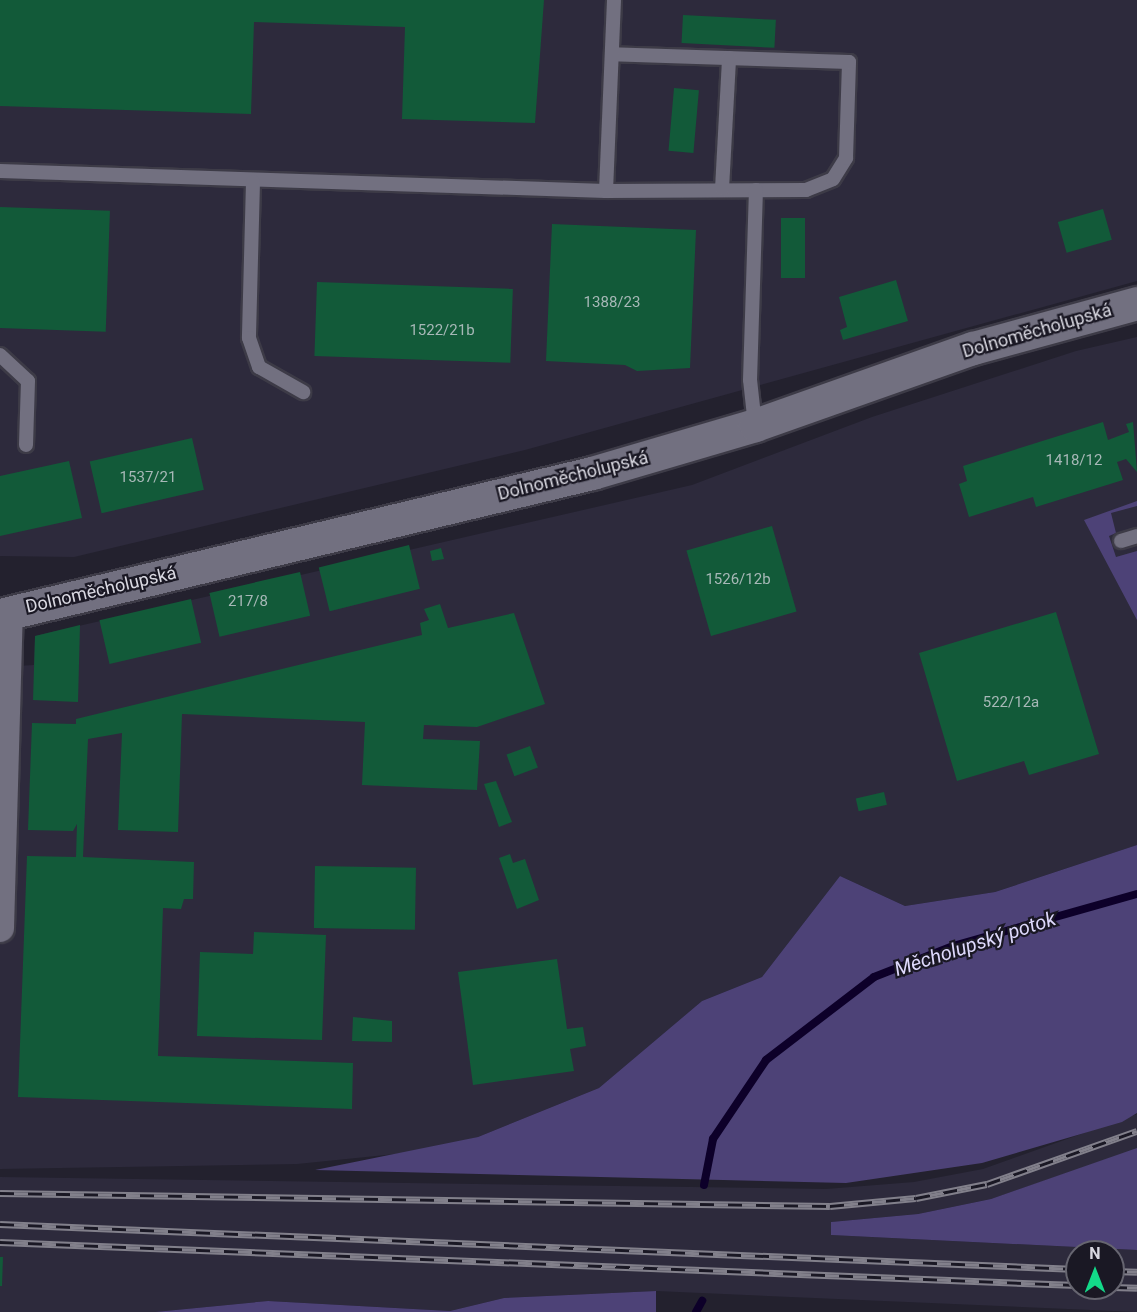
<!DOCTYPE html>
<html>
<head>
<meta charset="utf-8">
<style>
  body { margin:0 }
  #map { position:relative; width:1137px; height:1312px; overflow:hidden; background:#23212e; font-family:Roboto,sans-serif }
  div>[style] { position:absolute }
  .built>* { inset:0; background:#2d2a3c }
  .green>* { inset:0; background:#4d4277 }
  .stream>* { height:8px; margin:-4px; padding:0 4px; transform-origin:4px; border-radius:4px; background:#0d0029 }
  .building>* { inset:0; background:#125a39; transform-origin:0 0 }
  .roads { filter:drop-shadow(2px 0 #3d3b47) drop-shadow(-2px 0 #3d3b47) drop-shadow(0 2px #3d3b47) drop-shadow(0 -2px #3d3b47) }
  .service>* { height:14px; margin:-7px; padding:0 7px; transform-origin:7px; border-radius:7px; background:#727080 }
  .minor>* { height:28px; margin:-14px; padding:0 14px; transform-origin:14px; border-radius:14px; background:#727080 }
  .tertiary>* { height:33px; margin:-16.5px; padding:0 16.5px; transform-origin:16.5px; border-radius:16.5px; background:#727080 }
  .rail>* { height:7px; margin-top:-3.5px; transform-origin:0; background:repeating-linear-gradient(90deg,#1a1824 0 14px,#82808b 0 28px); box-sizing:border-box; border-block:2px solid #82808b }
  span { translate:-50% -50%; white-space:nowrap; text-align:center; line-height:1.15; -webkit-text-stroke:4.5px #1a1824; paint-order:stroke }
  .number-label { font-size:15px; color:#a7b8b7 }
  .number-label span { -webkit-text-stroke-width:0 }
  .street-label { font-size:18px; color:#d9d8e1 }
  .water-label { font-size:20px; color:#ded9fc; font-style:italic }
  .north { position:absolute; left:1065px; top:1240px; width:60px; height:60px; box-sizing:border-box; background:#1a1824; border:2px solid #666570; border-radius:50%; rotate:0deg; font-size:16px; font-weight:700; line-height:24px; text-align:center; color:#d9d8e1 }
  .north::after { content:''; display:block; margin:auto; width:21px; height:27px; background:#13d989; clip-path:polygon(50% 0,100% 100%,50% 72%,0 100%) }
</style>
</head>
<body>
<div id="map">
  <div class="built">
    <i style="clip-path:polygon(0 0,1137px 0,1137px 281px,525px 450px,74px 557px,0 556px)"></i>
    <i style="clip-path:polygon(1137px 337px,1137px 845px,995px 892px,905px 906px,840px 876px,762px 977px,702px 1001px,599px 1088px,478px 1137px,425px 1151px,297px 1164px,0 1169px,0 667px,34px 665px,35px 636px,692px 485px,872px 417px,1076px 351px)"></i>
    <i style="clip-path:polygon(evenodd,1137px 1114px,1137px 1148px,1131px 1151px,991px 1199px,918px 1214px,831px 1222px,831px 1235px,1137px 1250px,1137px 1312px,656px 1291px,504px 1298px,450px 1311px,268px 1301px,155px 1312px,0 1312px,0 1177px,826px 1189px,914px 1182px,983px 1169px,1137px 1114px,1077px 1252px,1113px 1252px,1113px 1288px,1077px 1288px,1077px 1252px)"></i>
  </div>
  <div class="green">
    <i style="clip-path:polygon(1137px 501px,1137px 506px,1111px 513px,1116px 533px,1109px 536px,1116px 557px,1137px 551px,1137px 620px,1084px 520px)"></i>
    <i style="clip-path:polygon(1137px 845px,1137px 1113px,1122px 1122px,982px 1163px,846px 1183px,315px 1170px,478px 1137px,599px 1088px,702px 1001px,762px 977px,840px 876px,905px 906px,995px 892px)"></i>
    <i style="clip-path:polygon(1137px 1148px,1137px 1250px,831px 1235px,831px 1222px,918px 1214px,991px 1199px)"></i>
    <i style="clip-path:polygon(656px 1291px,656px 1312px,155px 1312px,268px 1301px,450px 1311px,504px 1298px)"></i>
  </div>
  <div class="stream">
    <i style="left:704px;top:1185px;width:47px;rotate:-78.9deg"></i>
    <i style="left:713px;top:1139px;width:95px;rotate:-56.1deg"></i>
    <i style="left:766px;top:1060px;width:136px;rotate:-37.5deg"></i>
    <i style="left:874px;top:977px;width:85px;rotate:-21.4deg"></i>
    <i style="left:953px;top:946px;width:191px;rotate:-15.8deg"></i>
    <i style="left:696px;top:1312px;width:13px;rotate:-61deg"></i>
  </div>
  <div class="building">
    <i style="clip-path:polygon(0 0,544px 0,535px 123px,402px 119px,405px 27px,254px 22px,251px 114px,0 106px)"></i>
    <i style="left:683px;top:15px;width:93px;height:28px;rotate:3deg"></i>
    <i style="left:674px;top:88px;width:25px;height:63px;rotate:5deg"></i>
    <i style="left:0;top:207px;width:110px;height:121px;rotate:2deg"></i>
    <i style="left:1103px;top:209px;width:32px;height:47px;rotate:74deg"></i>
    <i style="left:781px;top:218px;width:24px;height:60px"></i>
    <i style="clip-path:polygon(552px 224px,696px 230px,690px 368px,637px 371px,625px 365px,546px 361px)"></i>
    <i style="clip-path:polygon(896px 280px,908px 321px,843px 340px,840px 330px,847px 327px,839px 297px)"></i>
    <i style="left:317px;top:282px;width:196px;height:74px;rotate:2deg"></i>
    <i style="clip-path:polygon(1103px 422px,1108px 440px,1129px 432px,1126px 424px,1133px 422px,1137px 472px,1126px 459px,1117px 462px,1123px 480px,1036px 507px,1033px 497px,969px 517px,959px 484px,967px 481px,963px 466px)"></i>
    <i style="left:192px;top:438px;width:53px;height:105px;rotate:77deg"></i>
    <i style="clip-path:polygon(69px 461px,82px 518px,0 536px,0 476px)"></i>
    <i style="left:772px;top:526px;width:89px;height:89px;rotate:74deg"></i>
    <i style="left:409px;top:545px;width:45px;height:93px;rotate:76deg"></i>
    <i style="clip-path:polygon(441px 548px,444px 559px,432px 561px,430px 551px)"></i>
    <i style="left:300px;top:572px;width:45px;height:93px;rotate:77deg"></i>
    <i style="left:191px;top:599px;width:45px;height:94px;rotate:77deg"></i>
    <i style="clip-path:polygon(440px 604px,448px 628px,514px 613px,545px 704px,477px 727px,424px 725px,423px 739px,480px 741px,477px 790px,362px 785px,365px 722px,182px 714px,178px 832px,118px 830px,122px 733px,88px 739px,83px 857px,194px 862px,193px 899px,184px 899px,181px 909px,163px 908px,158px 1056px,353px 1063px,352px 1109px,18px 1097px,27px 856px,76px 857px,77px 824px,73px 831px,28px 830px,32px 723px,76px 724px,76px 719px,422px 635px,420px 623px,429px 620px,424px 609px)"></i>
    <i style="clip-path:polygon(1056px 612px,1099px 754px,1029px 775px,1024px 761px,957px 781px,919px 653px)"></i>
    <i style="clip-path:polygon(80px 625px,78px 702px,33px 700px,35px 636px)"></i>
    <i style="left:530px;top:746px;width:23px;height:25px;rotate:70deg"></i>
    <i style="clip-path:polygon(496px 781px,512px 822px,499px 827px,484px 784px)"></i>
    <i style="left:884px;top:792px;width:13px;height:29px;rotate:77deg"></i>
    <i style="clip-path:polygon(510px 854px,513px 863px,525px 859px,539px 900px,517px 909px,499px 858px)"></i>
    <i style="left:315px;top:866px;width:101px;height:62px;rotate:1deg"></i>
    <i style="clip-path:polygon(254px 932px,326px 935px,322px 1040px,197px 1036px,200px 952px,253px 954px)"></i>
    <i style="clip-path:polygon(557px 959px,567px 1029px,583px 1027px,586px 1046px,570px 1049px,574px 1071px,473px 1085px,458px 972px)"></i>
    <i style="clip-path:polygon(353px 1017px,392px 1021px,392px 1042px,352px 1041px)"></i>
    <i style="clip-path:polygon(0 1257px,3px 1257px,2px 1286px,0 1286px)"></i>
  </div>
  <div class="roads">
    <div class="service">
      <i style="left:0;top:171px;width:606px;rotate:1.89deg"></i>
      <i style="left:606px;top:191px;width:200px;rotate:-0.3deg"></i>
      <i style="left:806px;top:190px;width:29px;rotate:-22deg"></i>
      <i style="left:833px;top:179px;width:25px;rotate:-58deg"></i>
      <i style="left:846px;top:158px;width:96px;rotate:-88.2deg"></i>
      <i style="left:849px;top:62px;width:237px;rotate:-178.1deg"></i>
      <i style="left:253px;top:182px;width:156px;rotate:91.5deg"></i>
      <i style="left:249px;top:338px;width:31px;rotate:71deg"></i>
      <i style="left:259px;top:367px;width:51px;rotate:29.6deg"></i>
      <i style="left:722px;top:189px;width:131px;rotate:-86.9deg"></i>
      <i style="left:606px;top:191px;width:191px;rotate:-87.6deg"></i>
      <i style="left:0;top:355px;width:38px;rotate:43deg"></i>
      <i style="left:28px;top:381px;width:64px;rotate:91.8deg"></i>
      <i style="left:755px;top:425px;width:45px;rotate:-96.3deg"></i>
      <i style="left:750px;top:380px;width:190px;rotate:-88.2deg"></i>
      <i style="left:1121px;top:541px;width:17px;rotate:-17deg"></i>
    </div>
    <div class="minor">
      <i style="left:0;top:928px;width:316px;rotate:-88.4deg"></i>
    </div>
    <div class="tertiary">
      <i style="left:0;top:615px;width:609px;rotate:-13.49deg"></i>
      <i style="left:592px;top:473px;width:170px;rotate:-16.4deg"></i>
      <i style="left:755px;top:425px;width:231px;rotate:-19.5deg"></i>
      <i style="left:973px;top:348px;width:170px;rotate:-15.3deg"></i>
    </div>
  </div>
  <div class="rail">
    <i style="left:0;top:1193px;width:830px;rotate:0.9deg"></i>
    <i style="left:830px;top:1206px;width:86px;rotate:-5.3deg"></i>
    <i style="left:916px;top:1198px;width:72px;rotate:-11.2deg"></i>
    <i style="left:987px;top:1184px;width:159px;rotate:-19.5deg"></i>
    <i style="left:0;top:1224px;width:1078px;rotate:2.39deg"></i>
    <i style="left:0;top:1242px;width:1078px;rotate:2.29deg"></i>
    <i style="left:1113px;top:1271px;width:24px;rotate:2deg"></i>
    <i style="left:1113px;top:1287px;width:24px;rotate:2deg"></i>
  </div>
  <div class="number-label">
    <span style="left:612px;top:303px">1388/23</span>
    <span style="left:442px;top:331px">1522/21b</span>
    <span style="left:1074px;top:461px">1418/12</span>
    <span style="left:148px;top:478px">1537/21</span>
    <span style="left:738px;top:580px">1526/12b</span>
    <span style="left:248px;top:602px">217/8</span>
    <span style="left:1011px;top:703px">522/12a</span>
  </div>
  <div class="street-label">
    <span style="left:1037px;top:331px;rotate:-16deg">Dolnoměcholupská</span>
    <span style="left:573px;top:476px;rotate:-14deg">Dolnoměcholupská</span>
    <span style="left:101px;top:590px;rotate:-13deg">Dolnoměcholupská</span>
  </div>
  <div class="water-label">
    <span style="left:975px;top:944px;rotate:-18deg">Měcholupský potok</span>
  </div>
  <div class="north">N</div>
</div>
</body>
</html>
